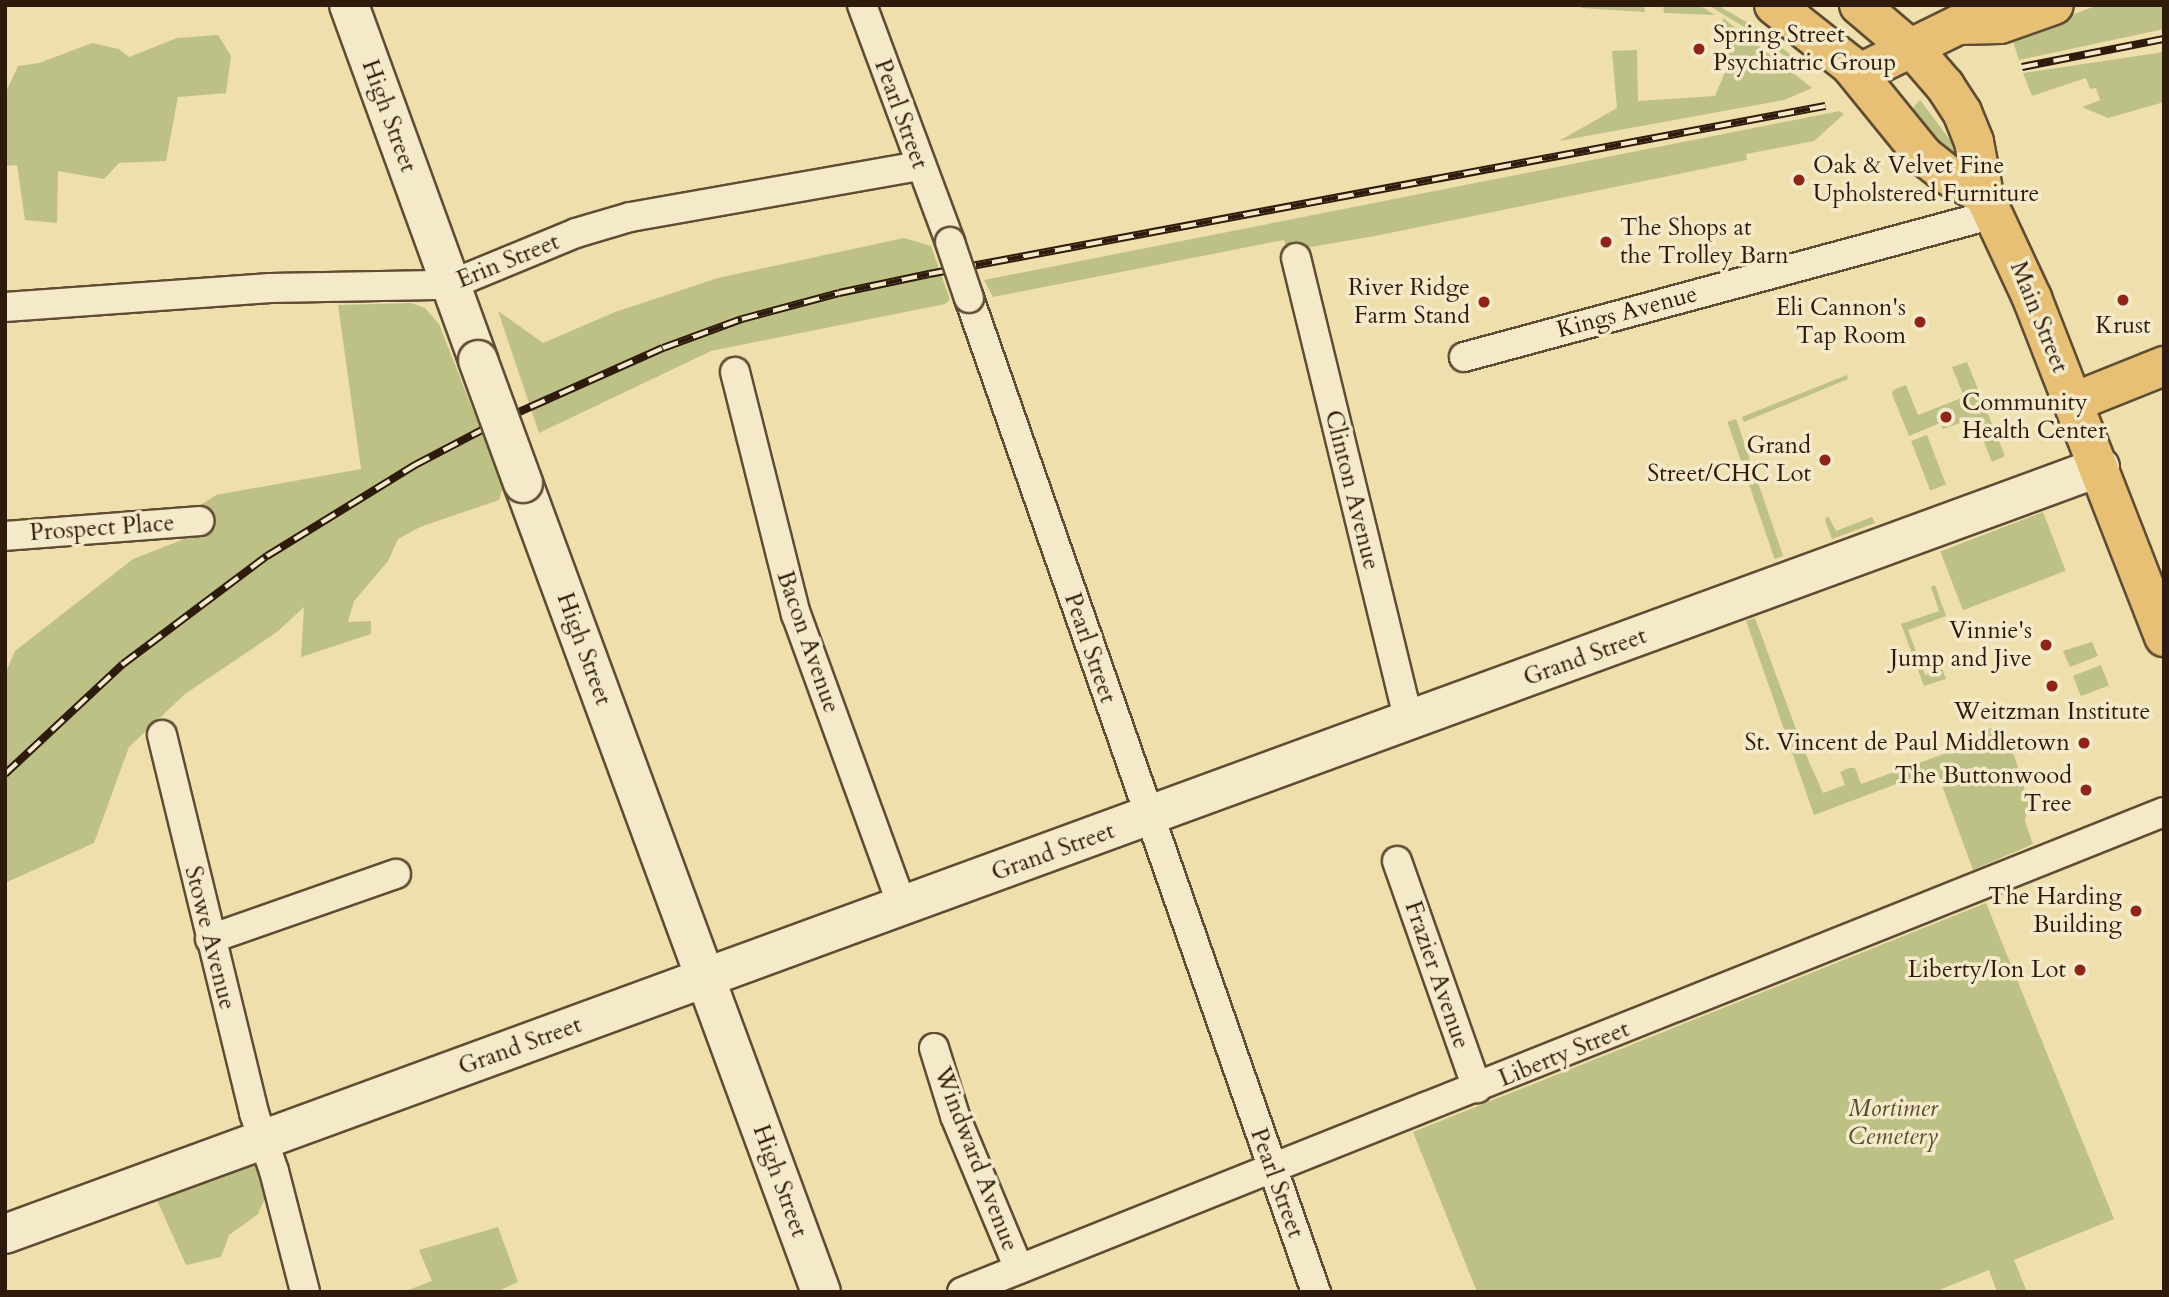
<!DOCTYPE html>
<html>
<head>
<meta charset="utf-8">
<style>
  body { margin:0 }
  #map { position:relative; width:2169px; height:1297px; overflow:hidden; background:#eedfac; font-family:Cardo,serif }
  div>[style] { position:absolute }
  .green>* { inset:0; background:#bdc186; transform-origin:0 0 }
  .roads { filter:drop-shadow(2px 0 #5f4c33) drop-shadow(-2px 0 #5f4c33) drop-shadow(0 2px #5f4c33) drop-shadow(0 -2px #5f4c33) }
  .street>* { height:28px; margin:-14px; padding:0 14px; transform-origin:14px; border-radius:14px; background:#f4eac9 }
  .secondary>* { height:38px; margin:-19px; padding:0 19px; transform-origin:19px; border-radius:19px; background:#f4eac9 }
  .primary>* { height:38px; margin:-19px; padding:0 19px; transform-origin:19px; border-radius:19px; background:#e7c076 }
  .highway>* { height:38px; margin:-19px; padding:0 19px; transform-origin:19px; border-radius:19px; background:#e7c076 }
  .rail>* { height:8px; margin-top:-4px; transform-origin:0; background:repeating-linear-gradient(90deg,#f4eac9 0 16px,#2f1b0b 0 32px); box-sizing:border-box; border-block:2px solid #2f1b0b }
  .bridges { filter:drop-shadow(2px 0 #5f4c33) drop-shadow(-2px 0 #5f4c33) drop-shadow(0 2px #5f4c33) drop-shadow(0 -2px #5f4c33) }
  .street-bridge>* { height:28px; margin:-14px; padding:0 14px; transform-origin:14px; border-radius:14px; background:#f4eac9 }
  .secondary-bridge>* { height:38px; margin:-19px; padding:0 19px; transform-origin:19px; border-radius:19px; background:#f4eac9 }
  .dots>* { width:19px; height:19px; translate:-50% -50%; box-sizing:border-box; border:4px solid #f4eac9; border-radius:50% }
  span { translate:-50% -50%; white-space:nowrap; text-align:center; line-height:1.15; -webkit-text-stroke:7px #f4eac9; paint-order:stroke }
  .poi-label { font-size:24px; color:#2f1b0b }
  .left { translate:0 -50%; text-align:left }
  .right { translate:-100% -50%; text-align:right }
  .street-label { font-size:24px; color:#2f1b0b }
  .park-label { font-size:24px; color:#5a4d30; font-style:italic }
  .frame { position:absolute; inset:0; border:7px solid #2f1b0b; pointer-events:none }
</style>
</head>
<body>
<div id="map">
  <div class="green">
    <i style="clip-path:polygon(1581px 5px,1644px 5px,1645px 12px,1581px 8px)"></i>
    <i style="clip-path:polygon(1663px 5px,1699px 5px,1715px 15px,1664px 13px)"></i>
    <i style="clip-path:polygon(1708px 5px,1717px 5px,1757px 28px,1802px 64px,1799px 67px,1754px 33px)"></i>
    <i style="clip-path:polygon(2098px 5px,2164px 5px,2164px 29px,2019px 60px,2012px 38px)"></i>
    <i style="clip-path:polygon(1723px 18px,1812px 88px,1784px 100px,1559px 141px,1617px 108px,1612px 51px,1637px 50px,1638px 101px,1715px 96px,1728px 65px,1729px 48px,1720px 36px)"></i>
    <i style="clip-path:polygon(218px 35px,231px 56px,226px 93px,178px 97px,166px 161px,119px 163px,104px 179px,58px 171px,57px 223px,25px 220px,17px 165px,5px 166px,5px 94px,18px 66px,39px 63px,92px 43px,119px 49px,129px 57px,177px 38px)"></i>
    <i style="clip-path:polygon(2164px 52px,2164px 102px,2108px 118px,2082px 107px,2100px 100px,2096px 88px,2090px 89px,2086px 78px,2032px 96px,2023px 73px)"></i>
    <i style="clip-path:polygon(1920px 100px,1966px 161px,1958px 174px,1914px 115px,1914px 106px)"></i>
    <i style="clip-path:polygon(1840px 111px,1844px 114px,1814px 141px,1746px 154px,1747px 160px,1375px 236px,1287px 251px,1284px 240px,993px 297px,984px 280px)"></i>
    <i style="clip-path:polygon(904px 238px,931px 246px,950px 300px,945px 304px,711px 351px,539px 433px,498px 311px,543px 343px,615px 312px,718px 278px)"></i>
    <i style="clip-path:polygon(411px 303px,425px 308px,439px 324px,503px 486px,499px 500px,420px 527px,398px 539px,388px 561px,354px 601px,348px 622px,371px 621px,371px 634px,301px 657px,304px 607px,277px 632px,185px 694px,129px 747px,94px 843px,5px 883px,5px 674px,15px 651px,133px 559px,197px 534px,198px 507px,216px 495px,361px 469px,338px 305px)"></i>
    <i style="clip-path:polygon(1967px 362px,2005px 456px,1992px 462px,1974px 418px,1943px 429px,1940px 423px,1909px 436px,1892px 394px,1893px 390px,1906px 385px,1918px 415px,1964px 397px,1952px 367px)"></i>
    <i style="clip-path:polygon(1847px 375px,1848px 379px,1744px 422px,1742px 417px)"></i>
    <i style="left:1736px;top:419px;width:145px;height:9px;rotate:71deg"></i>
    <i style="left:1927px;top:435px;width:53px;height:17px;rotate:69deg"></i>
    <i style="left:2043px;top:512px;width:63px;height:110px;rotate:69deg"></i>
    <i style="clip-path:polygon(1828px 516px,1836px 531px,1872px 517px,1875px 523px,1832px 539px,1825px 520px)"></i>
    <i style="clip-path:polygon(1935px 585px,1946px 616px,1908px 630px,1925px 675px,1942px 669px,1946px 679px,1924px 686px,1901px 624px,1939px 611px,1931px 587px)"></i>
    <i style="clip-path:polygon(1755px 618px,1803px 748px,1823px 793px,1845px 785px,1840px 772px,1849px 768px,1855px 768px,1861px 784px,1985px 739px,1984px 730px,1991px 728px,2011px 739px,2005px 742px,2014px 755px,2029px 803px,2025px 821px,2033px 844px,1973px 870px,1936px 769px,1814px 815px,1748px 626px,1746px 621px)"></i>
    <i style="clip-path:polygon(2092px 642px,2098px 656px,2070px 667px,2063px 651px)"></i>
    <i style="left:2101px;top:665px;width:22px;height:30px;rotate:69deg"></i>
    <i style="clip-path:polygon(1986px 903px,2114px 1219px,2014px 1260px,2027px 1292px,1997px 1292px,1989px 1270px,1934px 1292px,1477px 1292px,1413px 1132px)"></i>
    <i style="clip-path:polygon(255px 1162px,266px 1196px,258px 1214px,229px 1235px,221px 1257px,186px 1265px,156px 1198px)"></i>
    <i style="clip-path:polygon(498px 1227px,518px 1282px,496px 1292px,403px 1292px,432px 1281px,419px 1250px)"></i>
  </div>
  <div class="roads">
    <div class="street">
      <i style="left:862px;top:5px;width:253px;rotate:69.6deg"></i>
      <i style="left:1296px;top:258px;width:477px;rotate:76.3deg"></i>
      <i style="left:969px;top:298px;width:1053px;rotate:70.76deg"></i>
      <i style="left:5px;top:307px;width:266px;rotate:-4.1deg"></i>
      <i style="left:270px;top:288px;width:180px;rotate:-1deg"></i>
      <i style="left:450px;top:285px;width:136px;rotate:-22.4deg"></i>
      <i style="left:576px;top:233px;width:56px;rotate:-16.5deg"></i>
      <i style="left:630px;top:217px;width:294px;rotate:-10deg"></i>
      <i style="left:1464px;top:357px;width:549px;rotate:-15.1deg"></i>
      <i style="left:735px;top:372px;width:250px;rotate:75.9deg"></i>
      <i style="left:796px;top:614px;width:311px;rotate:70deg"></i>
      <i style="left:5px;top:536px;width:195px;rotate:-4.4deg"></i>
      <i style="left:162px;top:735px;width:389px;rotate:76.3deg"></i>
      <i style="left:254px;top:1113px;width:61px;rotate:71deg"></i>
      <i style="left:274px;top:1171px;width:125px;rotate:75.6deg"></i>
      <i style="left:1397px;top:861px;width:241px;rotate:70.6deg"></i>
      <i style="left:210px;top:939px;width:197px;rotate:-19.3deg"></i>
      <i style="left:934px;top:1048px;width:71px;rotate:72.8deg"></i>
      <i style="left:955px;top:1116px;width:166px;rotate:67.3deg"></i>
      <i style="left:962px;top:1292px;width:1294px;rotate:-21.77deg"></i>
    </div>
    <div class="secondary">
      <i style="left:349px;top:5px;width:378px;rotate:70deg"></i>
      <i style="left:523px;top:483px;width:862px;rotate:69.78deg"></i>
      <i style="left:5px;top:1234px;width:2231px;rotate:-20.11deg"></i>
    </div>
    <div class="primary">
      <i style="left:2074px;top:402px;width:97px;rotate:-21.8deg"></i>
    </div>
    <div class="highway">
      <i style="left:1774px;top:5px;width:97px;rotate:38.3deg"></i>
      <i style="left:1850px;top:65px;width:117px;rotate:50.9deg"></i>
      <i style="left:1924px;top:156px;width:34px;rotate:38deg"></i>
      <i style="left:1951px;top:177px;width:38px;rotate:29deg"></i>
      <i style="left:1859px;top:5px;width:79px;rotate:40.4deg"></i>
      <i style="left:1919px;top:56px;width:40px;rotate:49deg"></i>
      <i style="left:1945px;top:86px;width:31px;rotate:57deg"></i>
      <i style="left:1962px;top:112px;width:32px;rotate:68deg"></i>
      <i style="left:1974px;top:142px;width:54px;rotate:79.3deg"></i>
      <i style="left:1984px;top:195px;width:114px;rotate:65deg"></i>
      <i style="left:2032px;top:298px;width:364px;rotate:68.7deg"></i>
      <i style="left:1858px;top:74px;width:111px;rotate:-26.1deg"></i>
      <i style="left:1958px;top:25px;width:42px;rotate:-1.4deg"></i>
      <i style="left:2000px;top:24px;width:57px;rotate:-19.4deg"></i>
    </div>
  </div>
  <div class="rail">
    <i style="left:2022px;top:67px;width:145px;rotate:-11.2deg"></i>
    <i style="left:5px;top:774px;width:161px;rotate:-43deg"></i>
    <i style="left:123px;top:664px;width:180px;rotate:-36.9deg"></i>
    <i style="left:267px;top:556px;width:174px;rotate:-31.6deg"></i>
    <i style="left:415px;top:465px;width:97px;rotate:-27.6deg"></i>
    <i style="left:501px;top:420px;width:177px;rotate:-24deg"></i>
    <i style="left:663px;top:348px;width:84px;rotate:-20.2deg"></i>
    <i style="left:742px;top:319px;width:100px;rotate:-15deg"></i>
    <i style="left:839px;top:293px;width:92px;rotate:-11.9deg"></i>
    <i style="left:929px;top:274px;width:912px;rotate:-10.62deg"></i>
  </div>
  <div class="bridges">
    <div class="street-bridge">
      <i style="left:950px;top:242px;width:59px;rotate:71.3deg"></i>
    </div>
    <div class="secondary-bridge">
      <i style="left:478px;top:360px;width:131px;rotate:69.9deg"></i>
    </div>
  </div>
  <div class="dots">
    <i style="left:1699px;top:49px;background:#8f2418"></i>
    <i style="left:1799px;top:180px;background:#8f2418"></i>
    <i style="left:1606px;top:242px;background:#8f2418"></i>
    <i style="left:2123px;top:300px;background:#8f2418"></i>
    <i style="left:1484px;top:302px;background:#8f2418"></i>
    <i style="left:1920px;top:322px;background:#8f2418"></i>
    <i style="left:1946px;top:417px;background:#8f2418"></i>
    <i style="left:1825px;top:460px;background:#8f2418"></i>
    <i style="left:2046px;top:645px;background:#8f2418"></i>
    <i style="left:2052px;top:686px;background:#8f2418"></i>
    <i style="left:2084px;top:743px;background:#8f2418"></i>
    <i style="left:2086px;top:790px;background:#8f2418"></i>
    <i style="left:2136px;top:911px;background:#8f2418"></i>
    <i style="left:2080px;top:970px;background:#8f2418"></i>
  </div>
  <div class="poi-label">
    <span class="left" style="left:1713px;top:49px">Spring Street<br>Psychiatric Group</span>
    <span class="left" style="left:1813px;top:180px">Oak &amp; Velvet Fine<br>Upholstered Furniture</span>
    <span class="left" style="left:1620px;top:242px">The Shops at<br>the Trolley Barn</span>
    <span class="right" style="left:1470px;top:302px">River Ridge<br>Farm Stand</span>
    <span class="right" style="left:1906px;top:322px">Eli Cannon's<br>Tap Room</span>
    <span style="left:2123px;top:326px">Krust</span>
    <span class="left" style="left:1962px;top:417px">Community<br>Health Center</span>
    <span class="right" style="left:1811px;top:460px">Grand<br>Street/CHC Lot</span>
    <span class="right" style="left:2032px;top:645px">Vinnie's<br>Jump and Jive</span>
    <span style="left:2052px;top:712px">Weitzman Institute</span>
    <span class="right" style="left:2070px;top:743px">St. Vincent de Paul Middletown</span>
    <span class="right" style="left:2072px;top:790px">The Buttonwood<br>Tree</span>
    <span class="right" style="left:2122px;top:911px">The Harding<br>Building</span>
    <span class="right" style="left:2066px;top:970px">Liberty/Ion Lot</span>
  </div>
  <div class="street-label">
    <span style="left:901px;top:114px;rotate:70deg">Pearl Street</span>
    <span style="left:389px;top:116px;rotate:70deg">High Street</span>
    <span style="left:508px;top:261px;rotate:-22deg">Erin Street</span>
    <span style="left:1627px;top:312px;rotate:-15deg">Kings Avenue</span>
    <span style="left:2039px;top:317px;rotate:68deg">Main Street</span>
    <span style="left:1352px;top:490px;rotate:76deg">Clinton Avenue</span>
    <span style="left:102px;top:528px;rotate:-4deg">Prospect Place</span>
    <span style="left:808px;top:642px;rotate:71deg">Bacon Avenue</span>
    <span style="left:1090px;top:648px;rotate:71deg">Pearl Street</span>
    <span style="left:584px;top:649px;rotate:70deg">High Street</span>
    <span style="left:1585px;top:657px;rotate:-20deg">Grand Street</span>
    <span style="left:1053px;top:852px;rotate:-20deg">Grand Street</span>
    <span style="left:210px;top:938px;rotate:76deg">Stowe Avenue</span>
    <span style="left:1437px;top:975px;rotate:71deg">Frazier Avenue</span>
    <span style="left:520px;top:1046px;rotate:-20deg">Grand Street</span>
    <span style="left:1564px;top:1054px;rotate:-22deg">Liberty Street</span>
    <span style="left:976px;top:1159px;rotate:69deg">Windward Avenue</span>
    <span style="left:780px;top:1181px;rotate:70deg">High Street</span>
    <span style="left:1277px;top:1183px;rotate:70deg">Pearl Street</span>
  </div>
  <div class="park-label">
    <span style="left:1893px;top:1123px">Mortimer<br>Cemetery</span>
  </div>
  <div class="frame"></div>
</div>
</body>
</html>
